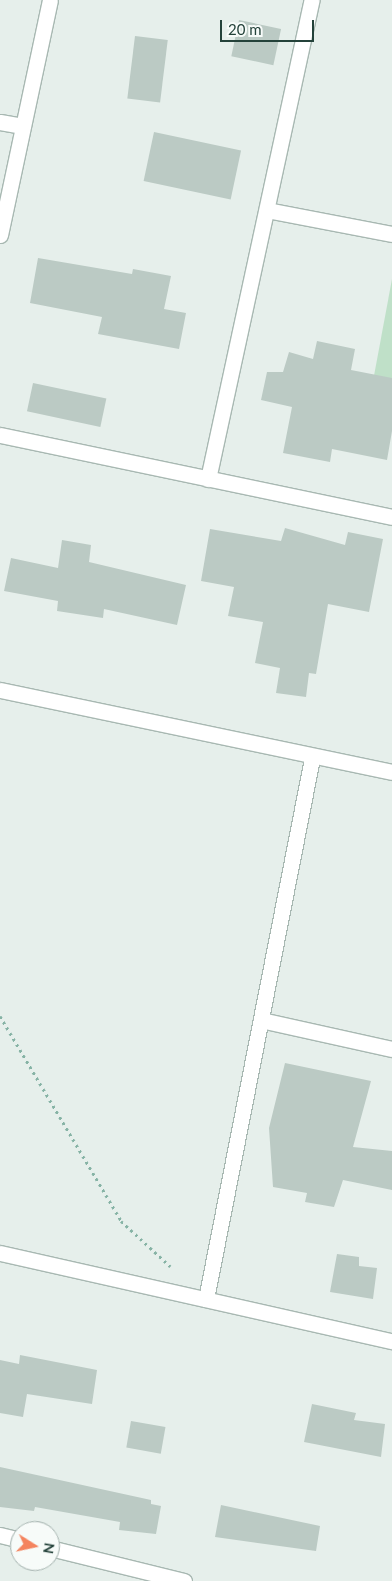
<!DOCTYPE html>
<html>
<head>
<meta charset="utf-8">
<style>
  body { margin:0 }
  #map { position:relative; width:392px; height:1581px; overflow:hidden; background:#e6efeb; font-family:Lato,sans-serif }
  div>[style] { position:absolute }
  .green>* { inset:0; background:#bfe0c8 }
  .building>* { inset:0; background:#bbcac4; transform-origin:0 0 }
  .path>* { height:3px; margin-top:-1.5px; transform-origin:0; background:repeating-linear-gradient(90deg,#86b3a5 0 2.5px,transparent 0 6.5px) }
  .roads { filter:drop-shadow(1px 0 #a8b8b2) drop-shadow(-1px 0 #a8b8b2) drop-shadow(0 1px #a8b8b2) drop-shadow(0 -1px #a8b8b2) }
  .street>* { height:15px; margin:-7.5px; padding:0 7.5px; transform-origin:7.5px; border-radius:7.5px; background:#fff }
  span { translate:-50% -50%; white-space:nowrap; text-align:center; line-height:1.15; -webkit-text-stroke:4.5px #f7fbf9; paint-order:stroke }
  .north { position:absolute; left:10px; top:1521px; width:50px; height:50px; box-sizing:border-box; background:#f7fbf9; border:1px solid #a3b1ad; border-radius:50%; rotate:100deg; font-size:14px; font-weight:700; line-height:20px; text-align:center; color:#24423a }
  .north::after { content:''; display:block; margin:auto; width:18px; height:22px; background:#f4845f; clip-path:polygon(50% 0,100% 100%,50% 72%,0 100%) }
  .scale { position:absolute; left:220px; top:20px; width:94px; height:22px; box-sizing:border-box; border:2px solid #24423a; border-top:0; padding-left:6px; font-size:15px; line-height:18px; white-space:nowrap; color:#24423a; -webkit-text-stroke:4px #f7fbf9; paint-order:stroke }
</style>
</head>
<body>
<div id="map">
  <div class="green">
    <i style="clip-path:polygon(392px 279px,392px 399px,363px 435px)"></i>
  </div>
  <div class="building">
    <i style="left:239px;top:20px;width:43px;height:37px;rotate:12deg"></i>
    <i style="left:135px;top:36px;width:33px;height:63px;rotate:7deg"></i>
    <i style="left:154px;top:132px;width:89px;height:50px;rotate:12deg"></i>
    <i style="clip-path:polygon(38px 258px,132px 274px,133px 269px,171px 276px,164px 309px,186px 313px,179px 349px,98px 334px,102px 317px,30px 303px)"></i>
    <i style="clip-path:polygon(317px 341px,355px 349px,351px 370px,392px 378px,392px 431px,387px 460px,332px 449px,330px 462px,283px 453px,292px 407px,261px 400px,267px 372px,283px 372px,289px 352px,313px 359px)"></i>
    <i style="left:33px;top:383px;width:75px;height:29px;rotate:12deg"></i>
    <i style="clip-path:polygon(285px 528px,345px 545px,348px 532px,383px 539px,369px 612px,328px 604px,316px 674px,309px 673px,306px 697px,276px 693px,280px 668px,255px 663px,263px 622px,228px 616px,234px 587px,201px 581px,210px 529px,281px 541px)"></i>
    <i style="clip-path:polygon(62px 540px,91px 545px,89px 562px,186px 585px,177px 625px,104px 609px,103px 618px,57px 611px,58px 601px,4px 591px,11px 558px,58px 568px)"></i>
    <i style="clip-path:polygon(285px 1063px,371px 1081px,353px 1147px,392px 1151px,392px 1190px,343px 1180px,334px 1207px,305px 1202px,307px 1193px,273px 1187px,269px 1128px)"></i>
    <i style="clip-path:polygon(337px 1254px,359px 1257px,359px 1266px,377px 1268px,373px 1299px,330px 1292px)"></i>
    <i style="clip-path:polygon(20px 1355px,97px 1370px,92px 1404px,27px 1394px,23px 1417px,0 1413px,0 1360px,19px 1364px)"></i>
    <i style="clip-path:polygon(312px 1404px,356px 1413px,354px 1420px,385px 1424px,381px 1457px,304px 1442px)"></i>
    <i style="left:131px;top:1421px;width:35px;height:27px;rotate:10deg"></i>
    <i style="clip-path:polygon(0 1467px,151px 1500px,151px 1504px,161px 1506px,156px 1534px,119px 1530px,120px 1522px,35px 1507px,34px 1511px,0 1507px)"></i>
    <i style="clip-path:polygon(221px 1505px,320px 1526px,316px 1551px,215px 1537px)"></i>
  </div>
  <div class="path">
    <i style="left:0;top:1016px;width:238px;rotate:59.4deg"></i>
    <i style="left:121px;top:1221px;width:67px;rotate:42.6deg"></i>
  </div>
  <div class="roads">
    <div class="street">
      <i style="left:0;top:122px;width:23px;rotate:10deg"></i>
      <i style="left:267px;top:210px;width:127px;rotate:10.9deg"></i>
      <i style="left:0;top:235px;width:240px;rotate:-78deg"></i>
      <i style="left:0;top:435px;width:400px;rotate:11.8deg"></i>
      <i style="left:208px;top:479px;width:490px;rotate:-77.8deg"></i>
      <i style="left:0;top:690px;width:400px;rotate:11.8deg"></i>
      <i style="left:261px;top:1020px;width:134px;rotate:12.5deg"></i>
      <i style="left:0;top:1253px;width:402px;rotate:12.7deg"></i>
      <i style="left:206px;top:1299px;width:551px;rotate:-78.91deg"></i>
      <i style="left:0;top:1535px;width:21px;rotate:14deg"></i>
      <i style="left:50px;top:1548px;width:138px;rotate:13.8deg"></i>
    </div>
  </div>
  <div class="north">N</div>
  <div class="scale">20 m</div>
</div>
</body>
</html>
